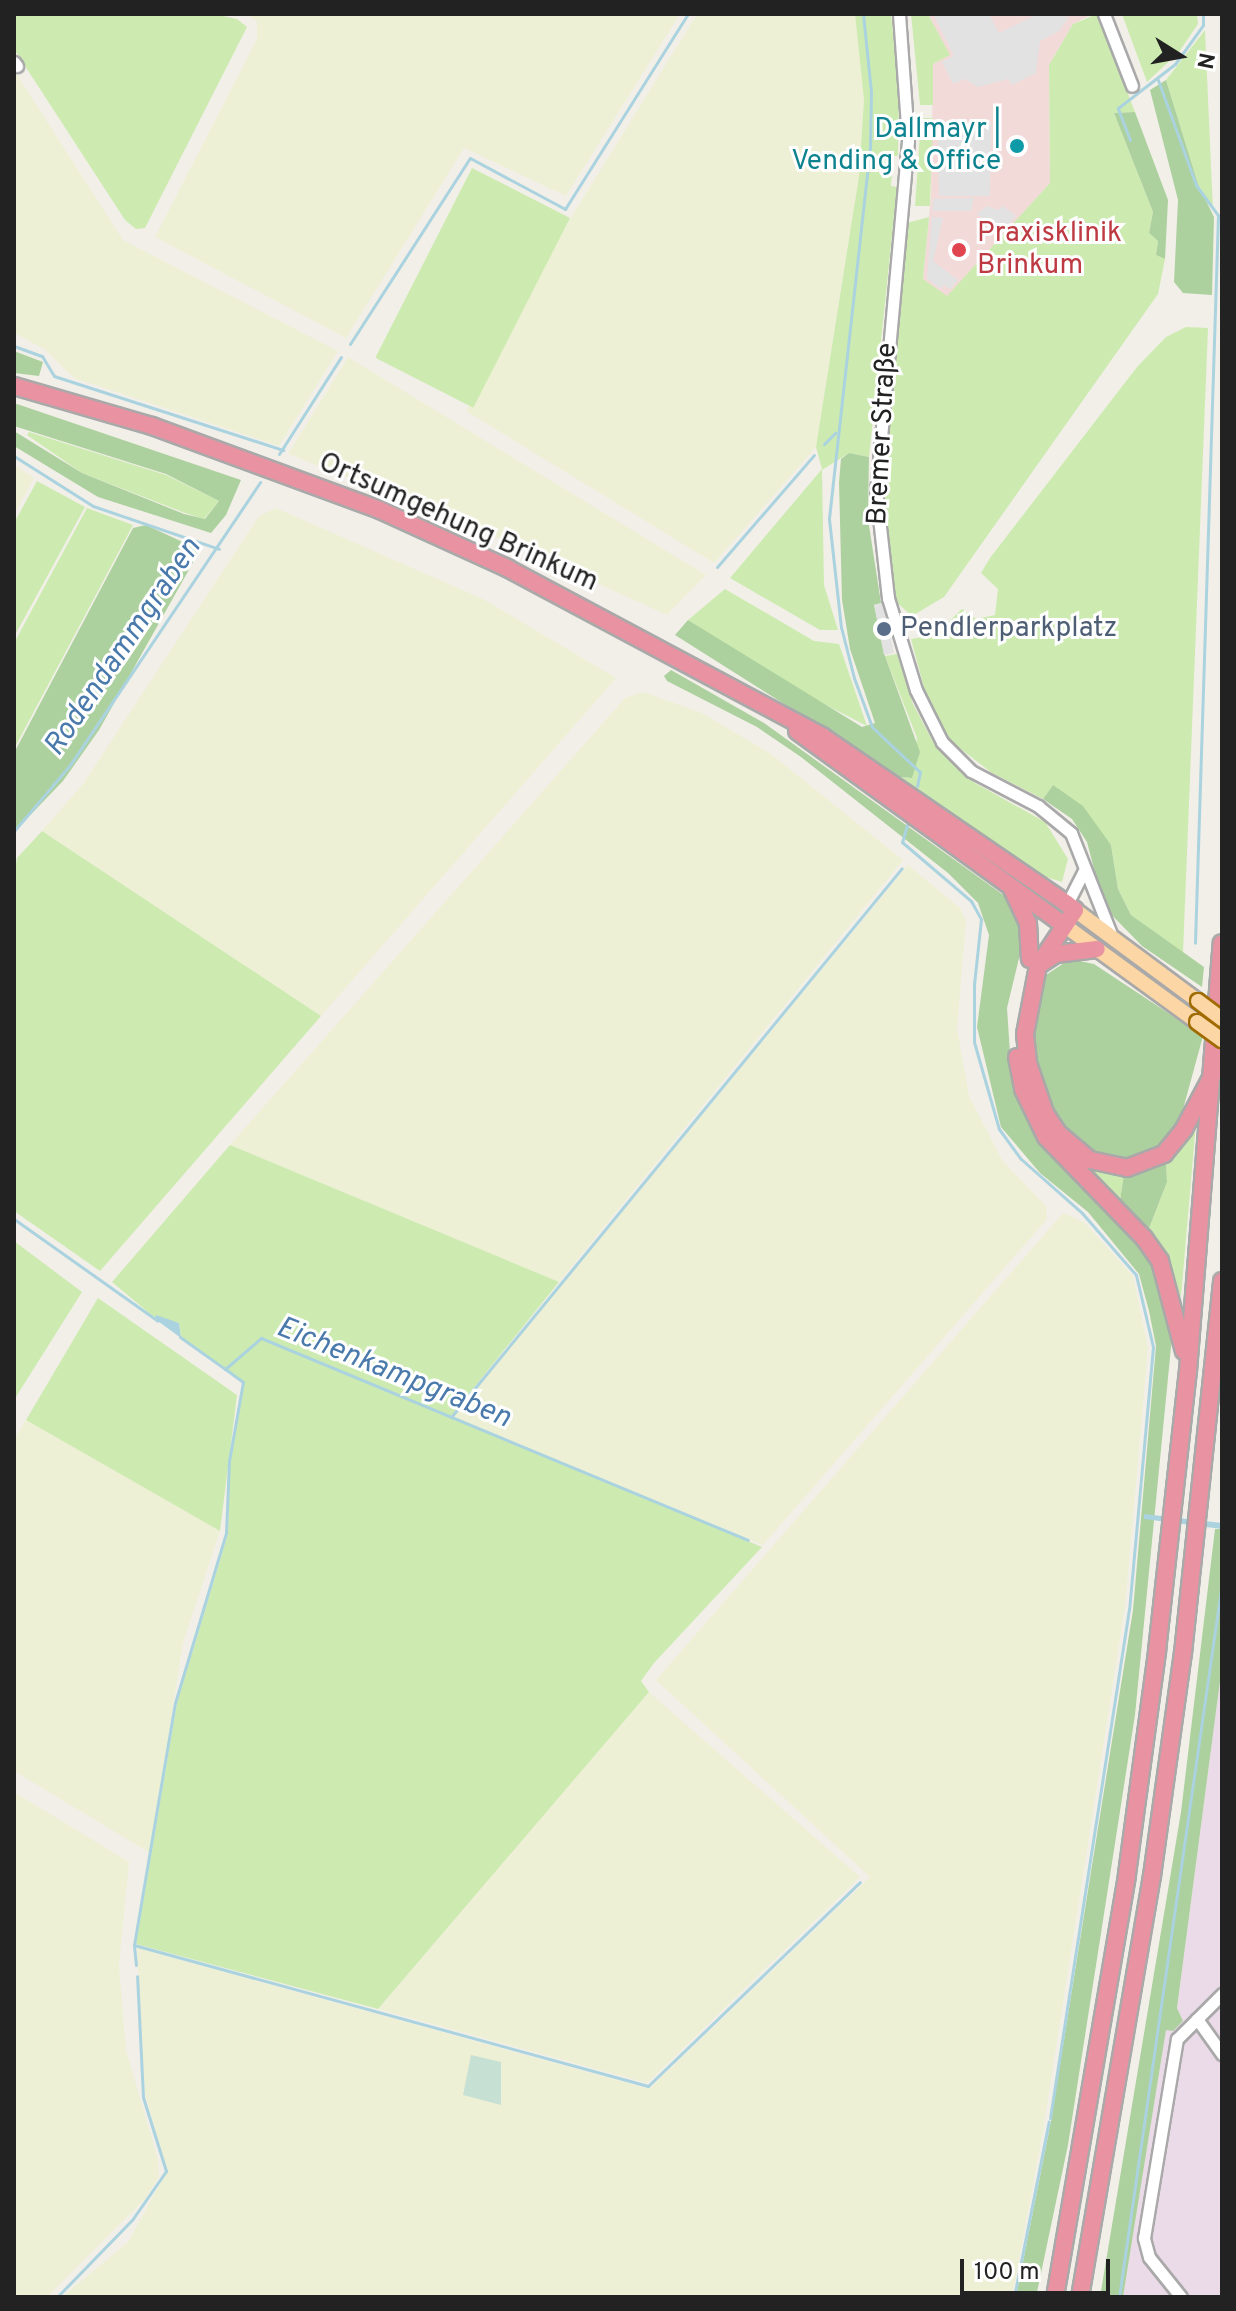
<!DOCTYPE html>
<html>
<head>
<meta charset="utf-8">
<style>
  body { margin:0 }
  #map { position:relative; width:1236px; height:2311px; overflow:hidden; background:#f2efe9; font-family:Overpass,sans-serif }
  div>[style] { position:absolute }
  .commercial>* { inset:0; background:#f2dad9 }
  .industrial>* { inset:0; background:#ebdbe8 }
  .farmland>* { inset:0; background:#eef0d5 }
  .grass>* { inset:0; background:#cdebb0; transform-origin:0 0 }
  .forest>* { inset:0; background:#add19e }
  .wetland>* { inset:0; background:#c6e0d4 }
  .parking>* { inset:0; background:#e2e2e2; transform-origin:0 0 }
  .water>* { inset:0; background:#aad3df }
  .stream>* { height:3px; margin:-1.5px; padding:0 1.5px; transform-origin:1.5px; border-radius:1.5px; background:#aad3df }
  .roads { filter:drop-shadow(2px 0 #a9a9a9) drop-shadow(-2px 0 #a9a9a9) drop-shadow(0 2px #a9a9a9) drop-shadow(0 -2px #a9a9a9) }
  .minor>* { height:11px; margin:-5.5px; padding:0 5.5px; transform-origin:5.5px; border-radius:5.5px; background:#fff }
  .major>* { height:14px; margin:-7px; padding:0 7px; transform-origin:7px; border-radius:7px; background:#fcd6a4 }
  .highway>* { height:16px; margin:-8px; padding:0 8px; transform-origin:8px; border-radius:8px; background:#e892a2 }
  .bridges { filter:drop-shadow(2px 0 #a06b00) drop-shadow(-2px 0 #a06b00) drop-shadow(0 2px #a06b00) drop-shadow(0 -2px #a06b00) }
  .major-bridge>* { height:14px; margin:-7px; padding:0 7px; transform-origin:7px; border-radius:7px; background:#fcd6a4 }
  .dots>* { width:22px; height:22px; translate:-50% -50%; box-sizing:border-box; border:4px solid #fff; border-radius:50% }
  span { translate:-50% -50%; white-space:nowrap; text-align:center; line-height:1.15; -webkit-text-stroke:6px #fff; paint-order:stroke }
  .culture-label { font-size:28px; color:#0d838f }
  .right { translate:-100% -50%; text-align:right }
  .health-label { font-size:28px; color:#be3a42 }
  .left { translate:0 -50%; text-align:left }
  .street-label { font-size:28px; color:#222 }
  .service-label { font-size:28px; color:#4e5e75 }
  .water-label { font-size:30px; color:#4a7aab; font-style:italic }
  .frame { position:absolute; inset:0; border:16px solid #222; pointer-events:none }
  .north { position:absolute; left:1140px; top:16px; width:80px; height:80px; -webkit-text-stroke:6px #fff; paint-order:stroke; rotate:101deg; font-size:22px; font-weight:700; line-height:32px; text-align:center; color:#222 }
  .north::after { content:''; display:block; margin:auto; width:28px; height:36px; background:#222; clip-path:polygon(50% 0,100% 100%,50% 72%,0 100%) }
  .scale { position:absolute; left:960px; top:2259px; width:150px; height:36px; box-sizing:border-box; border:4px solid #222; border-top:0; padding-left:10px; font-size:24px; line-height:28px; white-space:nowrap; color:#222; -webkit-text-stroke:6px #fff; paint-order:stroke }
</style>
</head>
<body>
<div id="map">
  <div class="commercial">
    <i style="clip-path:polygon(928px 14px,1092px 14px,1073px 24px,1049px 65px,1050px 183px,947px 297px,923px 279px,931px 196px,933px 64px,949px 55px)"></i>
  </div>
  <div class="industrial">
    <i style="clip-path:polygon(1222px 1666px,1222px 2297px,1123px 2297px,1166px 2029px,1183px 2021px,1177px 2008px)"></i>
  </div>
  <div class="farmland">
    <i style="clip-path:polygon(247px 14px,680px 14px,566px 196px,464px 148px,346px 338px,155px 237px,257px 39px,257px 22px)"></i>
    <i style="clip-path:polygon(697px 14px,855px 14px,864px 100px,859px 176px,816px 447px,714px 563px,466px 411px,570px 219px)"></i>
    <i style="clip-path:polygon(14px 70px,123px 240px,338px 351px,279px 446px,74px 378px,44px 349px,14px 333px)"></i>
    <i style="clip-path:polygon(348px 357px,706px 575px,667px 615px,458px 520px,288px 454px)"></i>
    <i style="clip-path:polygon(14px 465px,34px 478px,14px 514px)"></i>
    <i style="clip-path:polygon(276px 508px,483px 599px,616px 678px,321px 1016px,42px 831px,83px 784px,259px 516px)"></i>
    <i style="clip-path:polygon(643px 692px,702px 713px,771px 754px,903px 860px,559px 1282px,230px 1145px,625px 698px)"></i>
    <i style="clip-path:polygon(908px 865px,960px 908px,966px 922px,957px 1028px,969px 1096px,1002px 1160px,1046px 1206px,1047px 1219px,763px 1545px,453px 1417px)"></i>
    <i style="clip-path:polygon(1063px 1213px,1084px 1222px,1133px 1276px,1148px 1348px,1125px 1607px,1043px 2131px,1012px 2297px,62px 2297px,128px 2242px,167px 2171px,145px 2094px,137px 1948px,649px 2089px,870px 1877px,656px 1680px)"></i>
    <i style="clip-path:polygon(26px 1420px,220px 1531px,183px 1643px,150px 1853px,14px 1771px,14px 1439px)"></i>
    <i style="clip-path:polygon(649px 1692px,860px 1877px,647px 2083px,378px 2009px)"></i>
    <i style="clip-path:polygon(14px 1792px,129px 1862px,119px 1965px,126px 2050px,158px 2160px,159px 2177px,145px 2199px,47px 2297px,14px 2297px)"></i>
  </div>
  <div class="grass">
    <i style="clip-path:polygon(14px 14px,214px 14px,237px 19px,247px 27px,145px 228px,136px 229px,125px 220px,14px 49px)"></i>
    <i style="clip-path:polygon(855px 14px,891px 14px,899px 88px,898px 156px,893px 156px,891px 186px,897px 187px,869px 457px,849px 453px,822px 470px,824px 585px,838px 630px,820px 630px,730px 578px,822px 469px,816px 447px,859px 176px,864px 100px)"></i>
    <i style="clip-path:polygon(911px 14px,928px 14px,950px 55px,933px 64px,933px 105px,920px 105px)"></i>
    <i style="clip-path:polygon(1097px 14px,1135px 112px,1114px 113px,1153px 212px,1149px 233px,1158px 241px,1156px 255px,1165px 259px,1158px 294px,944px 597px,912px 616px,895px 601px,882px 517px,889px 377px,907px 223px,929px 217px,923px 279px,947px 296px,1050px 183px,1049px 65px,1073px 24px)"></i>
    <i style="clip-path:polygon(1122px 14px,1197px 14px,1198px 24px,1179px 52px,1147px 82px)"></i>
    <i style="clip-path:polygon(1205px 30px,1213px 211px,1198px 184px,1166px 80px)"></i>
    <i style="clip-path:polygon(921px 118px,933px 118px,930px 206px,915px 206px)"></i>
    <i style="left:472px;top:168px;width:110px;height:213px;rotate:27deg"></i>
    <i style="clip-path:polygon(1186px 327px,1208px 328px,1183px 953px,1131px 915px,1118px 889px,1111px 845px,1053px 785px,1043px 799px,992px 773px,949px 740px,926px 695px,911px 639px,935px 635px,962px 609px,976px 619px,995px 615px,998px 589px,981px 573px,990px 558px,1137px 367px,1166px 337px)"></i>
    <i style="clip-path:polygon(29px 432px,166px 475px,219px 501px,204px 519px,185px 513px,82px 473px,27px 435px)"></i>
    <i style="clip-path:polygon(37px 481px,85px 507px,14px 637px,14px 523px)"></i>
    <i style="clip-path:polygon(87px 508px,133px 525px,14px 749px,14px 643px)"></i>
    <i style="clip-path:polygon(725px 589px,814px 641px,839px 644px,867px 726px,795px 689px,688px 620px)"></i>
    <i style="clip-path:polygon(897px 654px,913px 704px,933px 742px,975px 783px,1045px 822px,1068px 859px,1062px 882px,1036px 874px,900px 777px,912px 778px,917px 738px,885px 656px)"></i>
    <i style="clip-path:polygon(42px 831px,321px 1016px,100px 1271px,14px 1211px,14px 877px,17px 858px)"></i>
    <i style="clip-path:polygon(1196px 1123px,1181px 1297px,1168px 1261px,1148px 1231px,1167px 1182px,1166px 1161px)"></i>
    <i style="clip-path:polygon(230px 1145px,559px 1282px,451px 1416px,268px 1341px,762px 1547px,654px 1663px,641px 1681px,649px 1692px,378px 2009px,136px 1944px,177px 1703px,228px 1534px,230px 1462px,244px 1382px,181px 1337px,179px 1323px,155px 1318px,112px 1282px)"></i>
    <i style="clip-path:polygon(1078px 1162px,1124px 1175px,1120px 1200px,1116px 1196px)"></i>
    <i style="clip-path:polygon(14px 1241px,82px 1292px,14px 1400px)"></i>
    <i style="clip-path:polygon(98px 1298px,237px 1395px,220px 1531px,26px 1420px)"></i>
  </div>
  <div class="forest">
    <i style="clip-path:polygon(1166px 80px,1198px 184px,1214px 217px,1212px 295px,1183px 293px,1174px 282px,1178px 200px,1150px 90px)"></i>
    <i style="clip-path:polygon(1135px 112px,1168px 200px,1165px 259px,1156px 255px,1158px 241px,1149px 233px,1153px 212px,1114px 113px)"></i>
    <i style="clip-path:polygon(14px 351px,43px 362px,39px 376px,14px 373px)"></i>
    <i style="clip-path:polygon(14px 403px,241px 480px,226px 515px,211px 533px,98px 497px,14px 446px,14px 431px,82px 473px,184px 514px,205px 519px,219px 501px,166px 474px,14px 426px)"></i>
    <i style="clip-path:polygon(849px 453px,869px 457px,868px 519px,881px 603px,874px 605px,885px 656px,920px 752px,912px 778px,900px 777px,675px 635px,688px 620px,862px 727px,875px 723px,850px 649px,842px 600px,839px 482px,841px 459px)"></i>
    <i style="clip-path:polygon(146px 525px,200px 550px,99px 730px,63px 781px,14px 832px,14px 753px,133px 528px)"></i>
    <i style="clip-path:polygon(671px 670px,764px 723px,1009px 899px,1021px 924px,1022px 946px,1007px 1008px,1012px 1082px,1032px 1127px,1056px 1160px,1140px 1243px,1153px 1263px,1172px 1337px,1135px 1715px,1068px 2145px,1036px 2297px,1016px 2297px,1051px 2121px,1133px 1610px,1156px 1346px,1149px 1311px,1139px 1274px,1088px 1212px,1040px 1173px,1001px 1127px,977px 1027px,989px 935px,978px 903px,948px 873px,801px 757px,757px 727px,667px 681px,664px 676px)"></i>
    <i style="clip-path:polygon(1053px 785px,1083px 806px,1111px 845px,1118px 889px,1131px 915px,1204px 967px,1202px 987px,1142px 946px,1104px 907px,1087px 842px,1072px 819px,1043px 799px)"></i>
    <i style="clip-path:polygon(1070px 959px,1094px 964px,1203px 1036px,1179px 1124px,1158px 1150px,1128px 1161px,1090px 1151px,1062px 1125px,1043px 1086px,1033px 1036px,1035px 1004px,1046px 975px)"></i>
    <i style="clip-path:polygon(1166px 1161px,1167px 1182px,1148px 1231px,1120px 1200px,1124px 1175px,1140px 1174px)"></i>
    <i style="clip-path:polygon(1215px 1529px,1222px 1529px,1222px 1666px,1177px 2008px,1183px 2021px,1173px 2031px,1166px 2030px,1123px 2297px,1100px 2297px,1181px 1812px)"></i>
  </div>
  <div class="wetland">
    <i style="clip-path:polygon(471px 2055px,501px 2062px,501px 2105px,463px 2095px)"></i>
  </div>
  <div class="parking">
    <i style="clip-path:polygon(933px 14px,989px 14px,999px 33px,1038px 14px,1069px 17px,1059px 31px,1040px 41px,1036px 73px,1012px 85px,1008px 79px,978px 87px,965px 79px,953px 84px,942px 62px,954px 56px)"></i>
    <i style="clip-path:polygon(991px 122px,990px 196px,939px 196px,938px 139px,955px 123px)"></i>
    <i style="clip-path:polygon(974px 198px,971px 211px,933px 211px,933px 199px)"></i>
    <i style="clip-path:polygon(987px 206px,998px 210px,1003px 206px,1016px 216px,1002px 232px,977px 214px)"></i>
    <i style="clip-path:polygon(932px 217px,943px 218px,933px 261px,958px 280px,950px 289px,944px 285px,940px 289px,927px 278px)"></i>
    <i style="left:884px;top:603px;width:51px;height:10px;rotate:79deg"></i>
  </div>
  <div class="water">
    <i style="clip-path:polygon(156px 1315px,179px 1323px,181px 1338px,155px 1319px)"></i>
    <i style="clip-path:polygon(1144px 1514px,1222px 1523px,1222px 1529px,1144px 1519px)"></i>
  </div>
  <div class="stream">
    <i style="left:863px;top:14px;width:77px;rotate:84.1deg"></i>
    <i style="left:871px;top:91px;width:56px;rotate:91deg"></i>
    <i style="left:870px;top:147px;width:374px;rotate:96.3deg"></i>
    <i style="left:829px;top:519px;width:109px;rotate:83.7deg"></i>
    <i style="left:841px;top:627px;width:53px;rotate:75.7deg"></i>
    <i style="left:854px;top:678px;width:52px;rotate:69.8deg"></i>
    <i style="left:872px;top:727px;width:66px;rotate:43.2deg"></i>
    <i style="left:920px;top:772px;width:14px;rotate:102deg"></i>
    <i style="left:1158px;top:80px;width:112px;rotate:70.1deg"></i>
    <i style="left:1196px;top:185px;width:37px;rotate:54deg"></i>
    <i style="left:1218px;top:215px;width:728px;rotate:91.81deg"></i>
    <i style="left:1130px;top:140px;width:34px;rotate:-111deg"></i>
    <i style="left:1118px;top:108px;width:72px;rotate:-37.7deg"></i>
    <i style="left:1175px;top:64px;width:48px;rotate:-54.3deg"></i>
    <i style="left:1203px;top:25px;width:11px;rotate:-90deg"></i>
    <i style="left:350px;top:344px;width:221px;rotate:-57.2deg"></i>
    <i style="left:470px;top:158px;width:108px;rotate:28.2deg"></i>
    <i style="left:565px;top:209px;width:231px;rotate:-57.8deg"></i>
    <i style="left:14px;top:346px;width:30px;rotate:20deg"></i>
    <i style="left:42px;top:356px;width:23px;rotate:59deg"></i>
    <i style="left:54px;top:376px;width:241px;rotate:17.9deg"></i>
    <i style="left:824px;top:444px;width:16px;rotate:-45deg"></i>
    <i style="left:279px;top:454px;width:115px;rotate:-57.4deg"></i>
    <i style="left:14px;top:456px;width:93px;rotate:32.3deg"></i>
    <i style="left:93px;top:506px;width:133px;rotate:18.8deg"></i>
    <i style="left:717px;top:567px;width:148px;rotate:-49.1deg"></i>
    <i style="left:907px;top:825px;width:18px;rotate:106deg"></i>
    <i style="left:902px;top:842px;width:91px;rotate:40.5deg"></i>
    <i style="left:971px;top:901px;width:21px;rotate:61deg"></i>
    <i style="left:981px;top:919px;width:65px;rotate:96.1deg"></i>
    <i style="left:974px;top:984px;width:58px;rotate:90deg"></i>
    <i style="left:974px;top:1042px;width:91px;rotate:74deg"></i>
    <i style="left:999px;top:1129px;width:37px;rotate:54deg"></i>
    <i style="left:1021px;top:1159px;width:81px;rotate:41.5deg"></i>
    <i style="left:1082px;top:1213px;width:82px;rotate:48.9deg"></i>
    <i style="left:1136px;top:1275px;width:74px;rotate:76.7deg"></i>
    <i style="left:1153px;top:1347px;width:263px;rotate:95.2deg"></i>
    <i style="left:1129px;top:1609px;width:515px;rotate:98.82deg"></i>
    <i style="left:14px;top:831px;width:87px;rotate:-49.7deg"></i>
    <i style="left:70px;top:765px;width:341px;rotate:-56.1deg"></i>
    <i style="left:14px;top:1219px;width:176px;rotate:35.3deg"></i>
    <i style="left:180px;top:1337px;width:55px;rotate:35.4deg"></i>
    <i style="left:225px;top:1369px;width:48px;rotate:-40.7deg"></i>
    <i style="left:261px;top:1338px;width:527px;rotate:22.53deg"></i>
    <i style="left:451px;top:1417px;width:710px;rotate:-50.6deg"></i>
    <i style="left:134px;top:1945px;width:533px;rotate:15.34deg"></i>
    <i style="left:648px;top:2086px;width:294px;rotate:-43.9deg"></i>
    <i style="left:136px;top:1965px;width:20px;rotate:-96deg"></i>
    <i style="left:134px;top:1945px;width:245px;rotate:-80.4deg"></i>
    <i style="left:175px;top:1703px;width:177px;rotate:-73.3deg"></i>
    <i style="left:226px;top:1533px;width:72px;rotate:-87.6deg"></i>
    <i style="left:229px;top:1461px;width:80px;rotate:-80deg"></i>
    <i style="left:243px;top:1382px;width:22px;rotate:-144deg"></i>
    <i style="left:57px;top:2297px;width:107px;rotate:-45.8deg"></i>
    <i style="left:132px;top:2220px;width:60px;rotate:-55.2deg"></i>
    <i style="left:166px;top:2171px;width:77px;rotate:-107.3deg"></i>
    <i style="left:143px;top:2097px;width:121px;rotate:-92.8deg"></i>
    <i style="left:1014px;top:2297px;width:179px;rotate:-78.8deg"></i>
    <i style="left:1119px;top:2297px;width:722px;rotate:-81.8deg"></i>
  </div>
  <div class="roads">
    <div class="minor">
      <i style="left:899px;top:14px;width:127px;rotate:85.9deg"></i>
      <i style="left:908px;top:141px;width:351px;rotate:95.2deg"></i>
      <i style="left:876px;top:491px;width:108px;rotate:83.6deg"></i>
      <i style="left:888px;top:598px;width:96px;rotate:73.1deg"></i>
      <i style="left:916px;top:690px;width:58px;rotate:63.4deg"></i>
      <i style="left:942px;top:742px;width:41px;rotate:45deg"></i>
      <i style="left:971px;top:771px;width:76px;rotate:27.6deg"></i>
      <i style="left:1038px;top:806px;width:43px;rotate:39.3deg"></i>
      <i style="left:1071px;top:833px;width:109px;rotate:68.4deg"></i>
      <i style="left:1104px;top:14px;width:77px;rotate:68.7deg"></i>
      <i style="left:14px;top:62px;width:5px;rotate:53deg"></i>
      <i style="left:1067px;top:904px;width:39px;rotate:-63deg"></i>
      <i style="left:1197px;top:2019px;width:43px;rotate:54.5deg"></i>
      <i style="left:1181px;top:2297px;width:51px;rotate:-128.7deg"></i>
      <i style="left:1149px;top:2257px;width:20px;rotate:-105deg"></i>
      <i style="left:1144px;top:2238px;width:202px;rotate:-80.6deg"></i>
      <i style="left:1177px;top:2039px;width:64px;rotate:-45deg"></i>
    </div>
    <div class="major">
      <i style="left:1075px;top:910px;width:153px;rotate:36.5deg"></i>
      <i style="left:1064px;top:925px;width:165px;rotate:36.1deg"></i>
    </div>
    <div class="highway">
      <i style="left:14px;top:386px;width:144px;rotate:16.2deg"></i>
      <i style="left:152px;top:426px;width:243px;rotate:20.2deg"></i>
      <i style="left:380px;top:510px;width:140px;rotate:24.5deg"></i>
      <i style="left:507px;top:568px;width:357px;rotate:28.1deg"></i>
      <i style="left:822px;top:736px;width:297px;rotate:34.4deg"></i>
      <i style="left:1067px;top:904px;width:10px;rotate:37deg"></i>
      <i style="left:1075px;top:910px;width:67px;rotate:123.5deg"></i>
      <i style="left:1038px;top:966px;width:69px;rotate:100.8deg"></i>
      <i style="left:1025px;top:1034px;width:29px;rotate:84deg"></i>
      <i style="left:1028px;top:1063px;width:53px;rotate:71.2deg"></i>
      <i style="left:1045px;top:1113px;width:24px;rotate:57deg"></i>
      <i style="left:1058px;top:1133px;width:42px;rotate:40.2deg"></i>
      <i style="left:1090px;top:1160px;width:38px;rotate:12deg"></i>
      <i style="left:1127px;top:1168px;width:40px;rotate:-21deg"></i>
      <i style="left:1164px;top:1154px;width:32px;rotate:-51deg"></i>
      <i style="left:1184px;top:1129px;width:64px;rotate:-62.2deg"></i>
      <i style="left:797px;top:731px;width:330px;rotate:36deg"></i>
      <i style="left:1012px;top:889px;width:38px;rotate:65deg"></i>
      <i style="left:1028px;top:923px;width:36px;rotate:87deg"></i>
      <i style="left:1039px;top:965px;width:20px;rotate:-33deg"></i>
      <i style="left:1056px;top:954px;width:41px;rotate:-7deg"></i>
      <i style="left:1017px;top:1057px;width:33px;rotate:79deg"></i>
      <i style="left:1023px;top:1089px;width:53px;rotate:64.4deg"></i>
      <i style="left:1046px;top:1137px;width:141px;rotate:45.9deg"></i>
      <i style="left:1144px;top:1238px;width:28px;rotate:55deg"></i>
      <i style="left:1160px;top:1261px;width:93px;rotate:75.1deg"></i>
      <i style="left:1055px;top:2297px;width:429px;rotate:-80.3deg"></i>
      <i style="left:1127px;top:1874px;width:225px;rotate:-82.3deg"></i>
      <i style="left:1157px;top:1651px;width:282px;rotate:-83.7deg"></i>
      <i style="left:1188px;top:1371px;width:429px;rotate:-85.5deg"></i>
      <i style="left:1080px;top:2297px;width:427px;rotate:-80.3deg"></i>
      <i style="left:1152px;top:1876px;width:225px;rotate:-82.1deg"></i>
      <i style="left:1183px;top:1653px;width:374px;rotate:-84deg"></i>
    </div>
  </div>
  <div class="bridges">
    <div class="major-bridge">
      <i style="left:1198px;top:1001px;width:30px;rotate:37deg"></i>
      <i style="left:1197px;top:1022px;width:31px;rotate:36deg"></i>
    </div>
  </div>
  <div class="dots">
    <i style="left:1017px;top:146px;background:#0f9aa8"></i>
    <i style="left:959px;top:250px;background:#e0444e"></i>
    <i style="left:884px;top:629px;background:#5c6f8a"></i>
  </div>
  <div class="culture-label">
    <span class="right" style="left:1001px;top:146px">Dallmayr |<br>Vending &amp; Office</span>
  </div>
  <div class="health-label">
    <span class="left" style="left:977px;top:250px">Praxisklinik<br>Brinkum</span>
  </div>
  <div class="street-label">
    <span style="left:883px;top:434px;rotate:-87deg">Bremer Straße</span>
    <span style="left:458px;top:523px;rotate:24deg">Ortsumgehung Brinkum</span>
  </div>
  <div class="service-label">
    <span class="left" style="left:900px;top:629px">Pendlerparkplatz</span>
  </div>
  <div class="water-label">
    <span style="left:124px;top:648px;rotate:-56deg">Rodendammgraben</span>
    <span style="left:393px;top:1374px;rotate:22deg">Eichenkampgraben</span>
  </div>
  <div class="frame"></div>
  <div class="north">N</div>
  <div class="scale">100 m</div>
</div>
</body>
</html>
